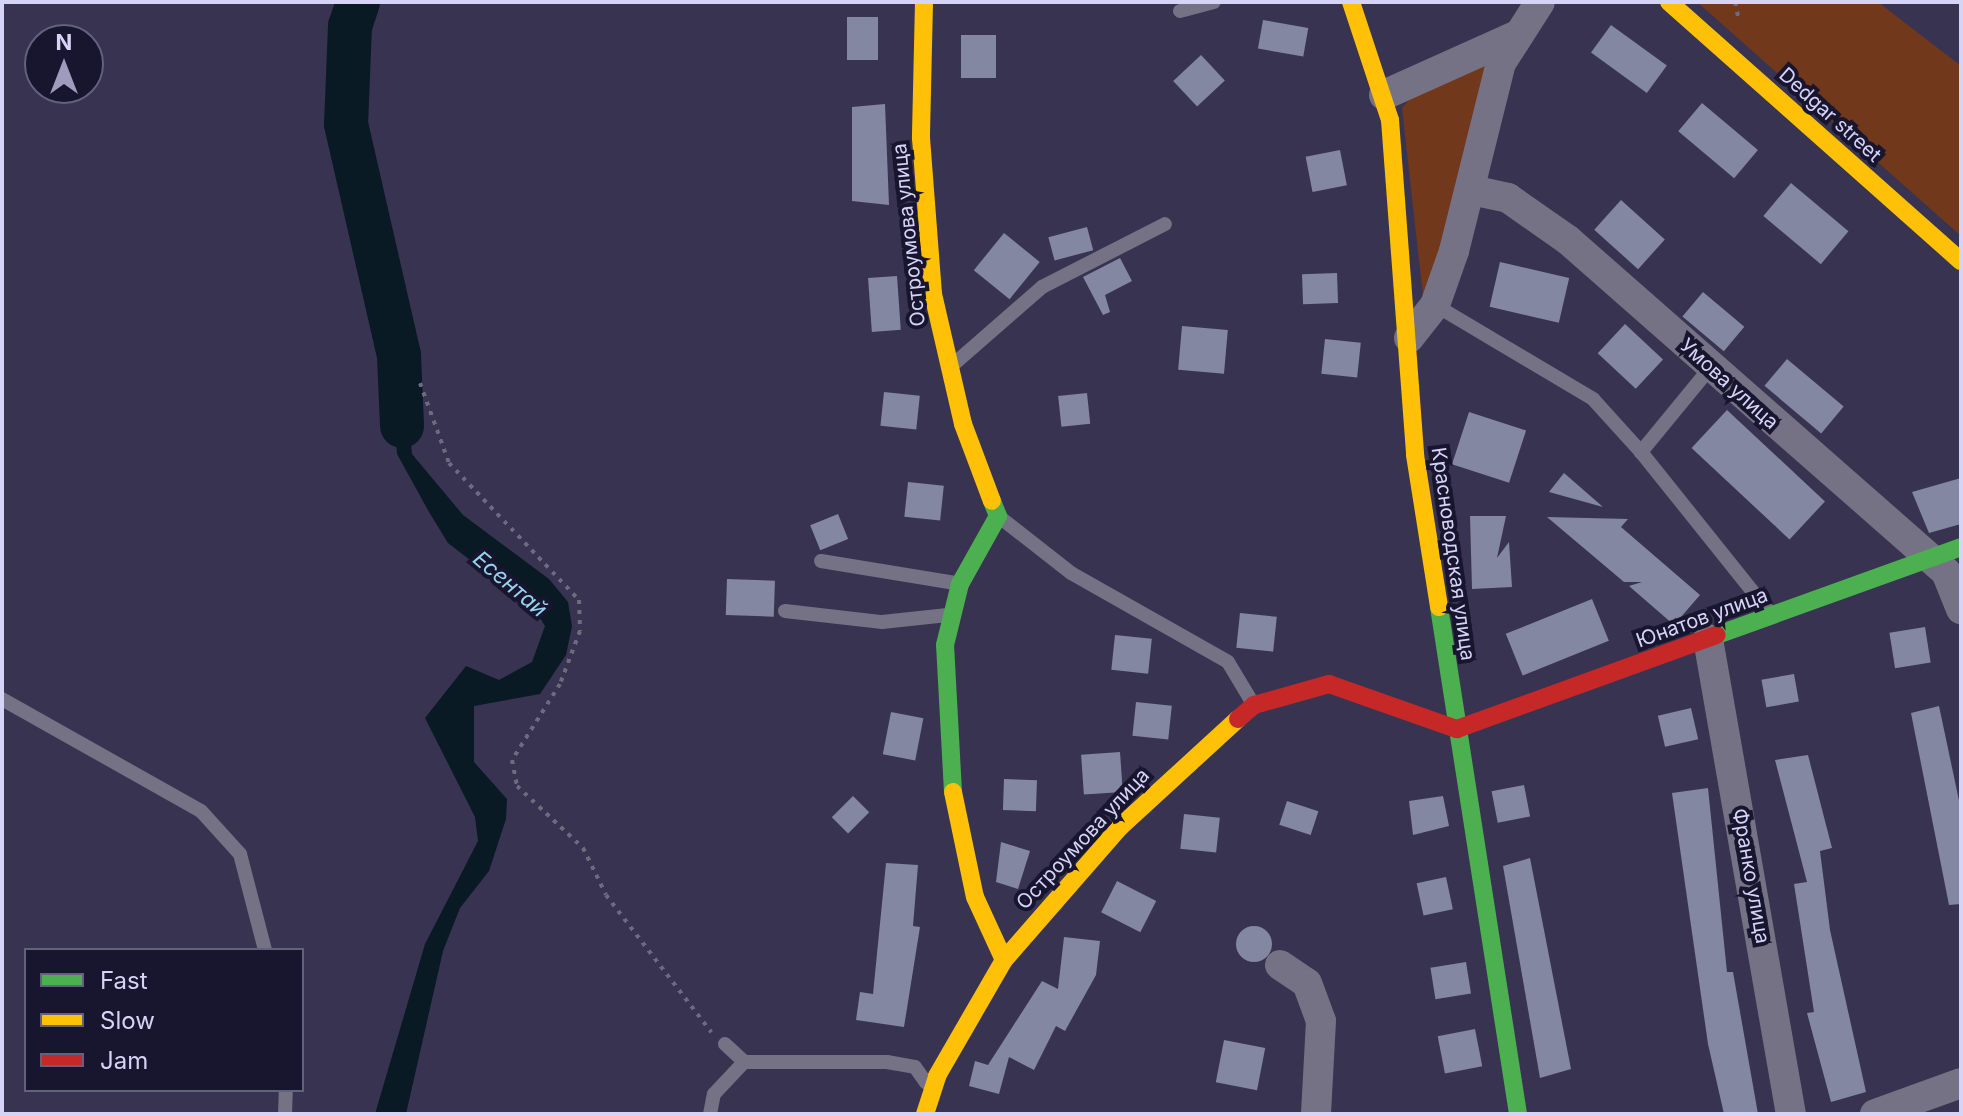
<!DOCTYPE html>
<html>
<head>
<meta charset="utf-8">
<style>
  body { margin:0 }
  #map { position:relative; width:1963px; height:1116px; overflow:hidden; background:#383351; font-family:Inter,sans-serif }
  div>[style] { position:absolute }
  .green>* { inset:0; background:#71381c }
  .water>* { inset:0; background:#091a24 }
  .river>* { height:44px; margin:-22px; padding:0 22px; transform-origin:22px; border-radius:22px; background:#091a24 }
  .building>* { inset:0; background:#8487a1; transform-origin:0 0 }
  .round { border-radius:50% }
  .path>* { height:4px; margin-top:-2px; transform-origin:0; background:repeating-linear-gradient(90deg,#6e6a7f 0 4px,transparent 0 10px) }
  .lane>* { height:14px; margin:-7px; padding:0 7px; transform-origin:7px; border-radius:7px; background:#747284 }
  .street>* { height:30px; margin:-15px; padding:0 15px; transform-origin:15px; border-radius:15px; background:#747284 }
  .fast>* { height:18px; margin:-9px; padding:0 9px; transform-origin:9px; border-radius:9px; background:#4caf50 }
  .slow>* { height:18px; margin:-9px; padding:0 9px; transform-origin:9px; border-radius:9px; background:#ffc107 }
  .jam>* { height:18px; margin:-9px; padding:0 9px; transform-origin:9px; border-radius:9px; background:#c62828 }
  span { translate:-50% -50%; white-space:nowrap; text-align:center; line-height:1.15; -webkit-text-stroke:8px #18152e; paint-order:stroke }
  .street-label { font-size:20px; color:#d5d3f6 }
  .water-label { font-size:22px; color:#96d3ee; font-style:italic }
  .frame { position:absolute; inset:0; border:4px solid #d5d3f6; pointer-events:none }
  .legend { position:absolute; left:24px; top:948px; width:280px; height:144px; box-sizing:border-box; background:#18152e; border:2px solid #64617e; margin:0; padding:10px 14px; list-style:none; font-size:24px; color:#d5d3f6 }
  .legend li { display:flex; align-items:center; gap:16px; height:40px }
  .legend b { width:40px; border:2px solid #64617e }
  .north { position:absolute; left:24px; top:24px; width:80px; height:80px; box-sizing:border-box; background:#18152e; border:2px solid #64617e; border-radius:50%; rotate:0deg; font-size:22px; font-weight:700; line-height:32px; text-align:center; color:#d5d3f6 }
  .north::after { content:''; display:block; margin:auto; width:28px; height:36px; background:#9e9bbc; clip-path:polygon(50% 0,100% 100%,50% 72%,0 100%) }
</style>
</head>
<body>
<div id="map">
  <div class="green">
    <i style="clip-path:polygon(1697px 2px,1878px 2px,1961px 66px,1961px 236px)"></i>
    <i style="clip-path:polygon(1490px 52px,1457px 222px,1423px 296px,1402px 108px,1415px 93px)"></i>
  </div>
  <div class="water">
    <i style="clip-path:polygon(391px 365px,404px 369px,412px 454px,463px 515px,549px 579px,568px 602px,572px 626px,566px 655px,540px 694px,474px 706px,474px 762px,507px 799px,506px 819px,489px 871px,460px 908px,443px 951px,406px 1114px,375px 1114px,425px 944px,478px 841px,475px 817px,425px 718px,466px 666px,499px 680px,532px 662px,545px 626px,535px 610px,448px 543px,429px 512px,397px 454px)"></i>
  </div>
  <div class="river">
    <i style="left:358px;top:2px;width:25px;rotate:108deg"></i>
    <i style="left:350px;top:26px;width:98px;rotate:92.3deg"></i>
    <i style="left:346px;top:124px;width:238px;rotate:77.1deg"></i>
    <i style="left:399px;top:356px;width:70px;rotate:87.5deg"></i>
  </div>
  <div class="building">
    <i style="left:847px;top:17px;width:31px;height:43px"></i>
    <i style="left:1263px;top:20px;width:46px;height:29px;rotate:10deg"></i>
    <i style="left:1611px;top:25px;width:69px;height:34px;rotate:36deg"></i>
    <i style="left:961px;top:35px;width:35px;height:43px"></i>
    <i style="left:1201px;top:55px;width:35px;height:38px;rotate:47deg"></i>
    <i style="left:1702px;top:103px;width:73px;height:37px;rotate:40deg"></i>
    <i style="clip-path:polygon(885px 104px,889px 205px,852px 201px,852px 107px)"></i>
    <i style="left:1340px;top:150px;width:36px;height:35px;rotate:79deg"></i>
    <i style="left:1791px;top:183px;width:75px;height:43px;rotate:40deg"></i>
    <i style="left:1621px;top:200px;width:59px;height:40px;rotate:42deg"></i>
    <i style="left:1087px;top:227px;width:24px;height:40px;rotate:75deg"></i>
    <i style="left:1004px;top:233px;width:46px;height:48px;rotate:39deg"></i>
    <i style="clip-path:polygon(1120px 258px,1132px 281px,1105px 295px,1110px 312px,1103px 315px,1083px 277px)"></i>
    <i style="left:1500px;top:262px;width:71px;height:46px;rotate:13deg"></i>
    <i style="left:1337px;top:273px;width:30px;height:35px;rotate:88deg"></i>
    <i style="left:897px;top:276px;width:54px;height:29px;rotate:86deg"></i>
    <i style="left:1703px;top:292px;width:54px;height:32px;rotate:40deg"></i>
    <i style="left:1625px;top:324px;width:52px;height:40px;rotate:43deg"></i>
    <i style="left:1182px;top:326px;width:46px;height:44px;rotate:5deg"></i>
    <i style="left:1325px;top:339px;width:36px;height:35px;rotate:6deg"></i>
    <i style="left:1787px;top:359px;width:74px;height:35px;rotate:40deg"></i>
    <i style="left:884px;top:392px;width:36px;height:34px;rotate:6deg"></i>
    <i style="left:1087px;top:393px;width:31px;height:29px;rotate:84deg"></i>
    <i style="left:1727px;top:410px;width:134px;height:52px;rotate:43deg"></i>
    <i style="left:1469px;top:412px;width:60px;height:55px;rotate:18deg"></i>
    <i style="clip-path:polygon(1564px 473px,1603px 507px,1549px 492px)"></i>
    <i style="clip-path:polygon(1961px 478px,1961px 524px,1929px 533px,1912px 492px)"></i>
    <i style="left:908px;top:482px;width:36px;height:35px;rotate:6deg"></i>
    <i style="left:838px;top:514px;width:27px;height:30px;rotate:68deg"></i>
    <i style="clip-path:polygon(1470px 516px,1506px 516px,1497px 558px,1509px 542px,1512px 587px,1472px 589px)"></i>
    <i style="clip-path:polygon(1547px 517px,1628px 519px,1621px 527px,1700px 595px,1674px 625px,1629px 586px,1642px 582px,1624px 582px)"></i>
    <i style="left:727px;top:579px;width:48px;height:36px;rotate:2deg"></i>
    <i style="left:1592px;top:599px;width:45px;height:93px;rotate:68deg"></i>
    <i style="left:1240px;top:613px;width:37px;height:35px;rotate:6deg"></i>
    <i style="left:1925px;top:627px;width:36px;height:36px;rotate:81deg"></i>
    <i style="left:1115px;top:635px;width:37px;height:35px;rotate:6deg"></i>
    <i style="left:1794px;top:674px;width:28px;height:33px;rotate:80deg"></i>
    <i style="left:1136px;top:702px;width:36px;height:34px;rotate:6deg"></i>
    <i style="clip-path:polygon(1939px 706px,1961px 810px,1961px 904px,1949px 905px,1911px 713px)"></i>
    <i style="left:1691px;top:708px;width:32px;height:34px;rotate:77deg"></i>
    <i style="left:891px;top:712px;width:33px;height:43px;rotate:11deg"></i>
    <i style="left:1120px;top:752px;width:40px;height:39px;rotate:86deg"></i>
    <i style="clip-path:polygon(1808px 755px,1832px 848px,1820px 851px,1830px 930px,1866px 1092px,1831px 1102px,1807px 1013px,1814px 1012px,1794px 884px,1807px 882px,1775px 760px)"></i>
    <i style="left:1004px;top:779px;width:33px;height:31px;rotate:2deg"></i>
    <i style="left:1524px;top:785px;width:32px;height:33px;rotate:79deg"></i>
    <i style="clip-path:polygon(1708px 788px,1727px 972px,1733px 972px,1758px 1114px,1724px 1114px,1708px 1044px,1672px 793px)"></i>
    <i style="left:853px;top:796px;width:23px;height:30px;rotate:45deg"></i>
    <i style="clip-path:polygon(1443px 796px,1449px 826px,1413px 835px,1409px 801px)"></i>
    <i style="left:1287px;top:801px;width:33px;height:25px;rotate:18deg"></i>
    <i style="left:1184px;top:814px;width:36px;height:35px;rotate:6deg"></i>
    <i style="clip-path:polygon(1001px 842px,1030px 851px,1018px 889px,996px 882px)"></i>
    <i style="clip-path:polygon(1530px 858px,1571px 1069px,1540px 1078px,1503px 866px)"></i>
    <i style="clip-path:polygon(886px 863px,918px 865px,913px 926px,920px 927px,904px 1027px,856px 1020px,860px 992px,873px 994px)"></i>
    <i style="left:1446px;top:877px;width:33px;height:30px;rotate:78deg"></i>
    <i style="left:1117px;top:881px;width:44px;height:35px;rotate:27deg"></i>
    <i class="round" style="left:1236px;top:926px;width:36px;height:36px"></i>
    <i style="clip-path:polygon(1064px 937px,1100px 941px,1096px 975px,1065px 1031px,1056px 1026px,1034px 1070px,1009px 1057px,999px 1094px,969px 1086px,975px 1061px,988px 1065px,1042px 981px,1058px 989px)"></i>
    <i style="left:1466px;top:962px;width:32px;height:36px;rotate:81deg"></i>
    <i style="left:1475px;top:1029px;width:38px;height:38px;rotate:79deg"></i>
    <i style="left:1224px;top:1040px;width:42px;height:43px;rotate:11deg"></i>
  </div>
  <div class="path">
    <i style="left:1735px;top:2px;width:19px;rotate:78deg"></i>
    <i style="left:420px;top:383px;width:85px;rotate:70.1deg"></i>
    <i style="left:449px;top:463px;width:189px;rotate:46.5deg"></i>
    <i style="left:579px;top:600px;width:31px;rotate:88deg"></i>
    <i style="left:580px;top:631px;width:57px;rotate:110.7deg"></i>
    <i style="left:560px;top:684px;width:90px;rotate:122.3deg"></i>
    <i style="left:512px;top:760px;width:26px;rotate:79deg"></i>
    <i style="left:517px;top:786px;width:91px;rotate:43.2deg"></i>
    <i style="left:583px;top:848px;width:52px;rotate:63.9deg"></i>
    <i style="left:606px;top:895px;width:173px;rotate:52.5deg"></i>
  </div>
  <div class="lane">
    <i style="left:1180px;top:11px;width:35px;rotate:-15deg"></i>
    <i style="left:1435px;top:305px;width:184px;rotate:30.7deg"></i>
    <i style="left:1593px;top:399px;width:72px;rotate:47.8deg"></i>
    <i style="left:955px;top:363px;width:116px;rotate:-41.1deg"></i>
    <i style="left:1042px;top:287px;width:138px;rotate:-27.1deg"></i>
    <i style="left:1710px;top:368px;width:109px;rotate:129.4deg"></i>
    <i style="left:1641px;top:452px;width:206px;rotate:51.3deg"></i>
    <i style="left:1002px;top:519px;width:88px;rotate:38deg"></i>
    <i style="left:1071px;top:573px;width:180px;rotate:29.5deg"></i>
    <i style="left:1228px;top:662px;width:47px;rotate:59deg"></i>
    <i style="left:821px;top:561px;width:136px;rotate:9.3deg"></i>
    <i style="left:785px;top:611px;width:98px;rotate:6.5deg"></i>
    <i style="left:882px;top:622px;width:66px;rotate:-6.1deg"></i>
    <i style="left:2px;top:699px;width:228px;rotate:29.4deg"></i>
    <i style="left:201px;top:811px;width:58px;rotate:47.8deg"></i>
    <i style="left:240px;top:854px;width:99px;rotate:75.4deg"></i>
    <i style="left:725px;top:1044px;width:26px;rotate:43deg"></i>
    <i style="left:744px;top:1062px;width:143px"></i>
    <i style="left:887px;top:1062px;width:28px;rotate:10deg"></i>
    <i style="left:915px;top:1067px;width:19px;rotate:55deg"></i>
    <i style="left:285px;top:1114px;width:24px;rotate:-88deg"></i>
    <i style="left:710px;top:1114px;width:20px;rotate:-79deg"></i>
    <i style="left:714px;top:1094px;width:44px;rotate:-46.8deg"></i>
  </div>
  <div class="street">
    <i style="left:1384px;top:95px;width:144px;rotate:-24.2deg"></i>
    <i style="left:1471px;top:190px;width:38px;rotate:12deg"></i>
    <i style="left:1508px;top:198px;width:73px;rotate:35deg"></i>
    <i style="left:1568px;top:240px;width:503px;rotate:41.29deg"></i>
    <i style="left:1946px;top:572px;width:40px;rotate:68deg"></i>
    <i style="left:1409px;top:338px;width:42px;rotate:-51.8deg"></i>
    <i style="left:1435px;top:305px;width:57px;rotate:-70.6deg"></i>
    <i style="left:1454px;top:251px;width:194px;rotate:-76deg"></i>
    <i style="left:1501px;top:63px;width:72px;rotate:-57.4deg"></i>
    <i style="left:1708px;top:639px;width:482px;rotate:80.1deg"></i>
    <i style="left:1280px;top:965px;width:32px;rotate:34deg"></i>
    <i style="left:1307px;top:983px;width:40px;rotate:69.8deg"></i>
    <i style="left:1321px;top:1021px;width:93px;rotate:93.1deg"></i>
    <i style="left:1875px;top:1114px;width:91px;rotate:-19.8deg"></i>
  </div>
  <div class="fast">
    <i style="left:1439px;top:607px;width:513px;rotate:81.14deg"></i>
    <i style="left:1717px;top:635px;width:259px;rotate:-19.8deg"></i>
    <i style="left:953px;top:792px;width:147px;rotate:-93.1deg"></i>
    <i style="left:945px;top:645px;width:63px;rotate:-76.2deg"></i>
    <i style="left:960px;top:584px;width:78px;rotate:-60.8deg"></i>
    <i style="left:998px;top:516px;width:16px;rotate:-112deg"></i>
  </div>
  <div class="slow">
    <i style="left:924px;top:2px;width:136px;rotate:91.3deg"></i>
    <i style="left:921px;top:138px;width:156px;rotate:85.6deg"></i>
    <i style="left:933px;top:294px;width:133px;rotate:77deg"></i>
    <i style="left:963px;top:424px;width:82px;rotate:69.4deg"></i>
    <i style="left:1351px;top:2px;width:124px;rotate:71.7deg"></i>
    <i style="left:1390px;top:120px;width:336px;rotate:85.7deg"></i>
    <i style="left:1415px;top:455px;width:154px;rotate:81deg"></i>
    <i style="left:1669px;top:2px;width:390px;rotate:41.6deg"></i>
    <i style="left:953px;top:792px;width:107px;rotate:78.2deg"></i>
    <i style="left:975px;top:897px;width:69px;rotate:65.3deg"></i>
    <i style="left:925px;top:1114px;width:40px;rotate:-72deg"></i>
    <i style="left:937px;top:1076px;width:134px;rotate:-60deg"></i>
    <i style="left:1004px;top:960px;width:176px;rotate:-48.9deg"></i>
    <i style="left:1120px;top:827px;width:160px;rotate:-42.5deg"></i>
  </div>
  <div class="jam">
    <i style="left:1238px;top:719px;width:21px;rotate:-41deg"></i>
    <i style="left:1254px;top:705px;width:78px;rotate:-15.6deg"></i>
    <i style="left:1329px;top:684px;width:136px;rotate:19.4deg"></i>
    <i style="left:1457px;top:729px;width:276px;rotate:-19.9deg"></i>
  </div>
  <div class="street-label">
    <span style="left:1830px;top:115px;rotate:42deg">Dedgar street</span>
    <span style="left:909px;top:235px;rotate:-96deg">Остроумова улица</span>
    <span style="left:1729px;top:384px;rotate:42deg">Умова улица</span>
    <span style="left:1453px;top:554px;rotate:82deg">Красноводская улица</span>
    <span style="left:1702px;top:618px;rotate:-20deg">Юнатов улица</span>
    <span style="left:1083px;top:839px;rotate:-47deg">Остроумова улица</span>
    <span style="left:1751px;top:876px;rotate:80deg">Франко улица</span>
  </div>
  <div class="water-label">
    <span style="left:510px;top:584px;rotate:40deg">Есентай</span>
  </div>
  <div class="frame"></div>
  <ul class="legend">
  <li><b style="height:10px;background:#4caf50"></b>Fast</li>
  <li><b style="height:10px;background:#ffc107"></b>Slow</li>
  <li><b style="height:10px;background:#c62828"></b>Jam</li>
  </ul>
  <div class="north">N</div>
</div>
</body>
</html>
